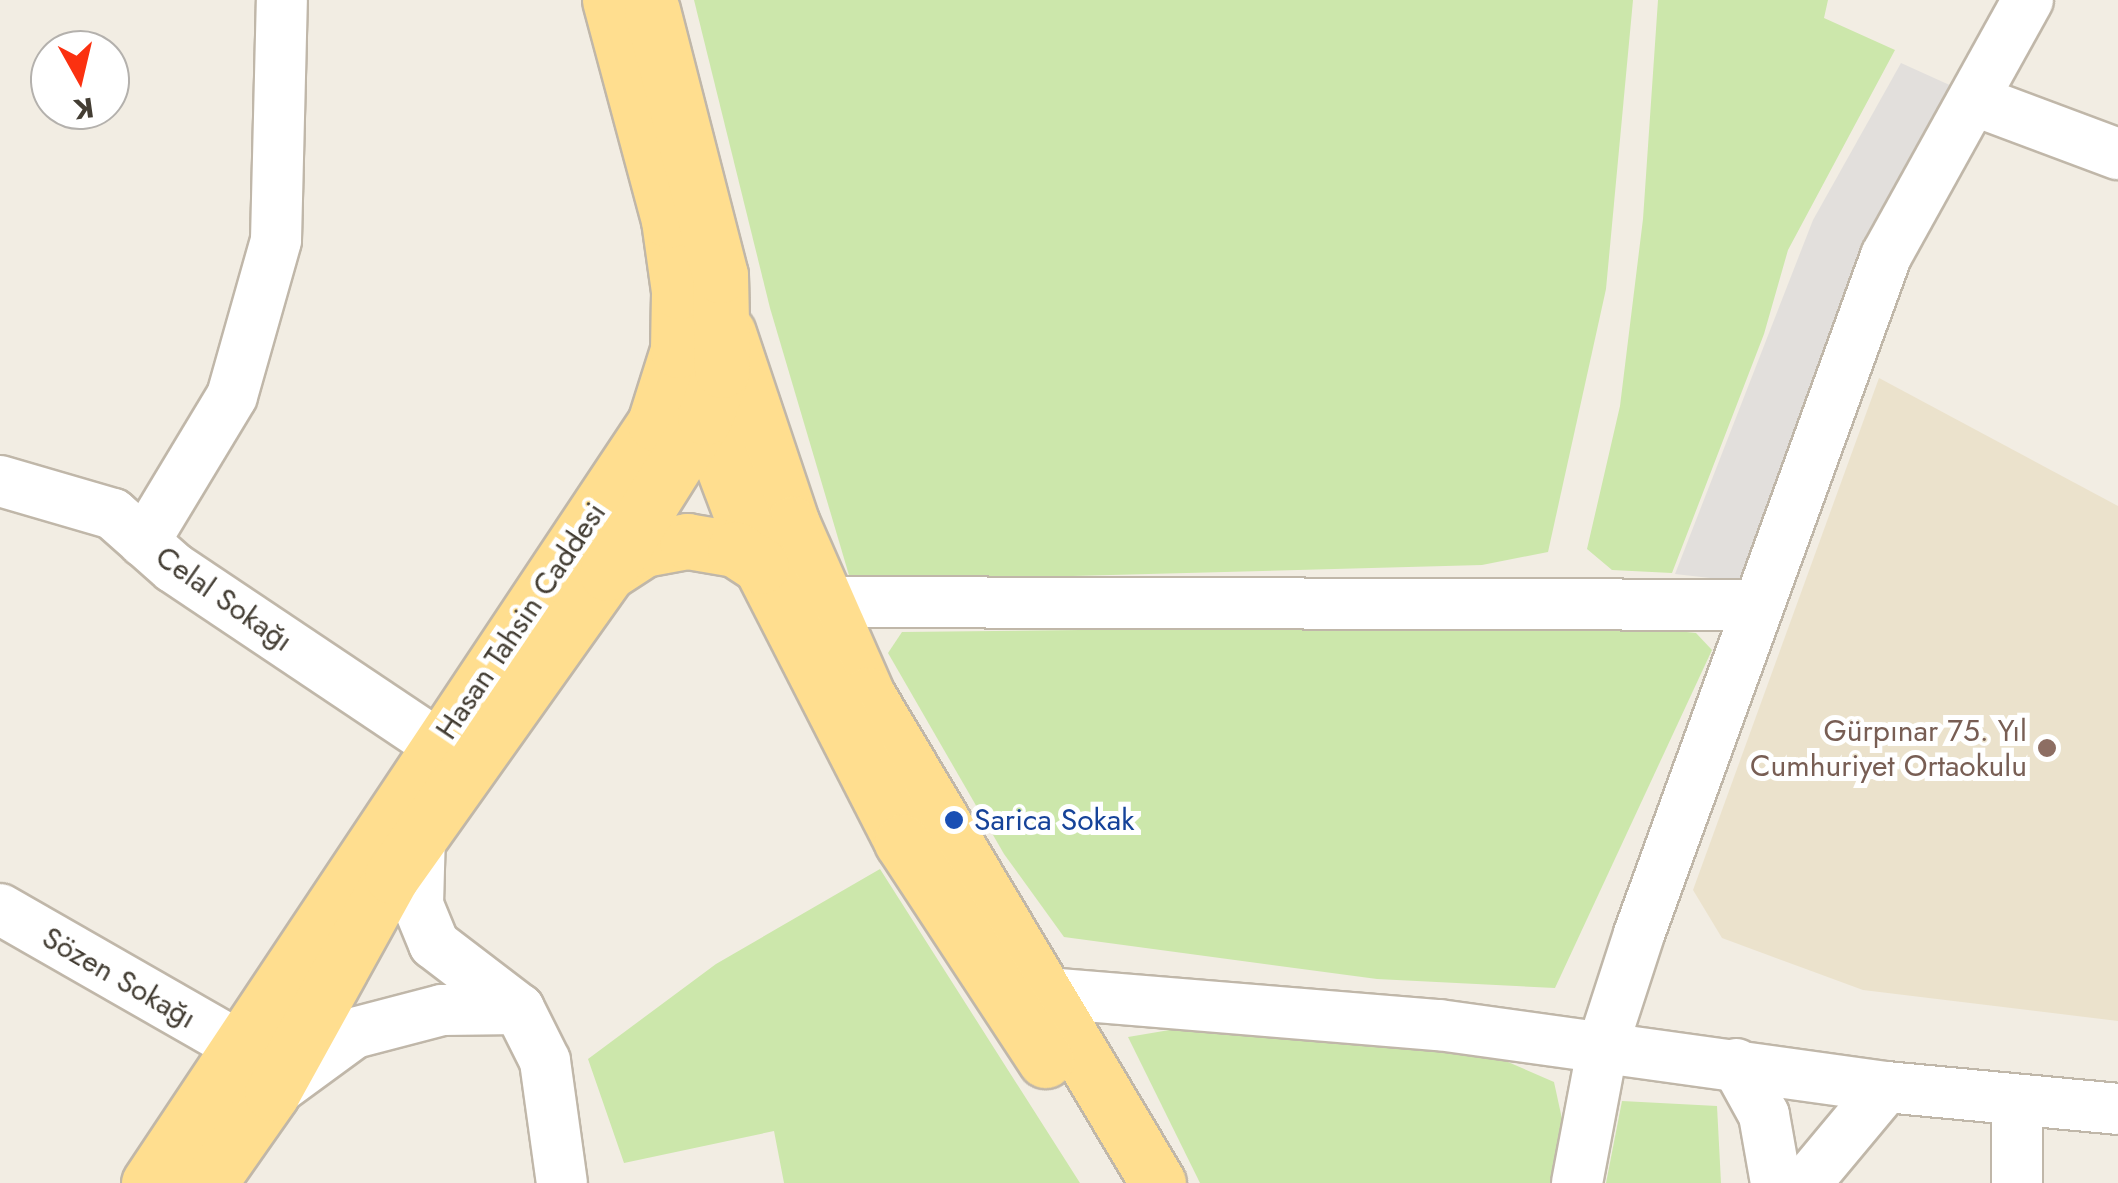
<!DOCTYPE html>
<html>
<head>
<meta charset="utf-8">
<style>
  body { margin:0 }
  #map { position:relative; width:2118px; height:1183px; overflow:hidden; background:#f2ede3; font-family:Jost,sans-serif }
  div>[style] { position:absolute }
  .education>* { inset:0; background:#ebe2cc }
  .green>* { inset:0; background:#cce7ab }
  .parking>* { inset:0; background:#e2dfdc }
  .roads { filter:drop-shadow(2px 0 #c0b7a9) drop-shadow(-2px 0 #c0b7a9) drop-shadow(0 2px #c0b7a9) drop-shadow(0 -2px #c0b7a9) }
  .minor>* { height:50px; margin:-25px; padding:0 25px; transform-origin:25px; border-radius:25px; background:#fff }
  .major>* { height:55px; margin:-27.5px; padding:0 27.5px; transform-origin:27.5px; border-radius:27.5px; background:#ffde8f }
  .dots>* { width:28px; height:28px; translate:-50% -50%; box-sizing:border-box; border:5px solid #fff; border-radius:50% }
  span { translate:-50% -50%; white-space:nowrap; text-align:center; line-height:1.15; -webkit-text-stroke:10px #fff; paint-order:stroke }
  .street-label { font-size:30px; color:#433d33 }
  .education-label { font-size:30px; color:#785e54 }
  .right { translate:-100% -50%; text-align:right }
  .transit-label { font-size:30px; color:#164399 }
  .left { translate:0 -50%; text-align:left }
  .north { position:absolute; left:30px; top:30px; width:100px; height:100px; box-sizing:border-box; background:#fff; border:2px solid #b4b1ad; border-radius:50%; rotate:172deg; font-size:28px; font-weight:700; line-height:40px; text-align:center; color:#433d33 }
  .north::after { content:''; display:block; margin:auto; width:35px; height:45px; background:#fb3110; clip-path:polygon(50% 0,100% 100%,50% 72%,0 100%) }
</style>
</head>
<body>
<div id="map">
  <div class="education">
    <i style="clip-path:polygon(1879px 378px,2118px 506px,2118px 1021px,1863px 990px,1722px 938px,1693px 890px)"></i>
  </div>
  <div class="green">
    <i style="clip-path:polygon(694px 0,1633px 0,1606px 289px,1548px 552px,1482px 565px,851px 582px,770px 308px)"></i>
    <i style="clip-path:polygon(1658px 0,1828px 0,1824px 18px,1895px 50px,1788px 250px,1764px 334px,1672px 573px,1612px 570px,1587px 549px,1620px 406px,1643px 219px)"></i>
    <i style="clip-path:polygon(1612px 624px,1696px 633px,1712px 650px,1555px 988px,1377px 979px,1064px 937px,1004px 854px,888px 653px,902px 632px)"></i>
    <i style="clip-path:polygon(880px 869px,1080px 1183px,784px 1183px,774px 1131px,624px 1163px,588px 1059px,716px 964px)"></i>
    <i style="clip-path:polygon(1211px 1023px,1494px 1056px,1554px 1082px,1567px 1142px,1558px 1183px,1200px 1183px,1128px 1037px)"></i>
    <i style="clip-path:polygon(1622px 1101px,1717px 1106px,1721px 1183px,1606px 1183px)"></i>
  </div>
  <div class="parking">
    <i style="clip-path:polygon(1901px 63px,1954px 87px,1754px 583px,1675px 574px,1813px 220px)"></i>
  </div>
  <div class="roads">
    <div class="minor">
      <i style="left:1976px;top:101px;width:152px;rotate:20.5deg"></i>
      <i style="left:0;top:481px;width:118px;rotate:16.3deg"></i>
      <i style="left:113px;top:514px;width:81px;rotate:41.5deg"></i>
      <i style="left:174px;top:568px;width:316px;rotate:33.8deg"></i>
      <i style="left:144px;top:542px;width:170px;rotate:-58.9deg"></i>
      <i style="left:232px;top:396px;width:162px;rotate:-74.2deg"></i>
      <i style="left:276px;top:240px;width:240px;rotate:-88.6deg"></i>
      <i style="left:823px;top:602px;width:933px;rotate:0.18deg"></i>
      <i style="left:420px;top:833px;width:72px;rotate:91.6deg"></i>
      <i style="left:418px;top:905px;width:42px;rotate:67.7deg"></i>
      <i style="left:434px;top:944px;width:107px;rotate:37.4deg"></i>
      <i style="left:519px;top:1009px;width:58px;rotate:63.4deg"></i>
      <i style="left:545px;top:1061px;width:123px;rotate:82.1deg"></i>
      <i style="left:0;top:909px;width:275px;rotate:29.8deg"></i>
      <i style="left:1047px;top:993px;width:393px;rotate:4.7deg"></i>
      <i style="left:1439px;top:1025px;width:451px;rotate:7.9deg"></i>
      <i style="left:1886px;top:1087px;width:233px;rotate:5.4deg"></i>
      <i style="left:1736px;top:1064px;width:58px;rotate:61.2deg"></i>
      <i style="left:1764px;top:1115px;width:69px;rotate:80deg"></i>
      <i style="left:272px;top:1093px;width:102px;rotate:-36.2deg"></i>
      <i style="left:354px;top:1033px;width:91px;rotate:-14.6deg"></i>
      <i style="left:442px;top:1010px;width:77px;rotate:-0.7deg"></i>
      <i style="left:2017px;top:1103px;width:80px;rotate:90deg"></i>
      <i style="left:1577px;top:1183px;width:140px;rotate:-79.3deg"></i>
      <i style="left:1603px;top:1045px;width:117px;rotate:-72deg"></i>
      <i style="left:1639px;top:934px;width:722px;rotate:-69.98deg"></i>
      <i style="left:1886px;top:256px;width:293px;rotate:-61deg"></i>
      <i style="left:1806px;top:1183px;width:125px;rotate:-50.2deg"></i>
    </div>
    <div class="major">
      <i style="left:728px;top:333px;width:201px;rotate:71.5deg"></i>
      <i style="left:792px;top:524px;width:187px;rotate:66.3deg"></i>
      <i style="left:867px;top:695px;width:568px;rotate:59.19deg"></i>
      <i style="left:696px;top:394px;width:184px;rotate:69.3deg"></i>
      <i style="left:761px;top:566px;width:310px;rotate:62.9deg"></i>
      <i style="left:902px;top:842px;width:261px;rotate:56.7deg"></i>
      <i style="left:607px;top:573px;width:44px;rotate:-33deg"></i>
      <i style="left:644px;top:549px;width:44px;rotate:-10.5deg"></i>
      <i style="left:687px;top:541px;width:49px;rotate:9.5deg"></i>
      <i style="left:735px;top:549px;width:31px;rotate:33deg"></i>
      <i style="left:149px;top:1183px;width:913px;rotate:-56.34deg"></i>
      <i style="left:655px;top:423px;width:77px;rotate:-72.5deg"></i>
      <i style="left:678px;top:350px;width:59px;rotate:-89deg"></i>
      <i style="left:679px;top:291px;width:72px;rotate:-98deg"></i>
      <i style="left:669px;top:220px;width:228px;rotate:-105deg"></i>
      <i style="left:209px;top:1183px;width:110px;rotate:-55deg"></i>
      <i style="left:272px;top:1093px;width:248px;rotate:-61.1deg"></i>
      <i style="left:392px;top:876px;width:372px;rotate:-54.6deg"></i>
      <i style="left:607px;top:573px;width:184px;rotate:-57.9deg"></i>
      <i style="left:705px;top:417px;width:50px;rotate:-70.1deg"></i>
      <i style="left:722px;top:370px;width:95px;rotate:-91.2deg"></i>
      <i style="left:720px;top:275px;width:274px;rotate:-104.4deg"></i>
    </div>
  </div>
  <div class="dots">
    <i style="left:2047px;top:748px;background:#8d6e63"></i>
    <i style="left:954px;top:820px;background:#1a4fb4"></i>
  </div>
  <div class="street-label">
    <span style="left:224px;top:599px;rotate:35deg">Celal Sokağı</span>
    <span style="left:521px;top:621px;rotate:-56deg">Hasan Tahsin Caddesi</span>
    <span style="left:119px;top:978px;rotate:30deg">Sözen Sokağı</span>
  </div>
  <div class="education-label">
    <span class="right" style="left:2027px;top:748px">Gürpınar 75. Yıl<br>Cumhuriyet Ortaokulu</span>
  </div>
  <div class="transit-label">
    <span class="left" style="left:974px;top:820px">Sarica Sokak</span>
  </div>
  <div class="north">K</div>
</div>
</body>
</html>
